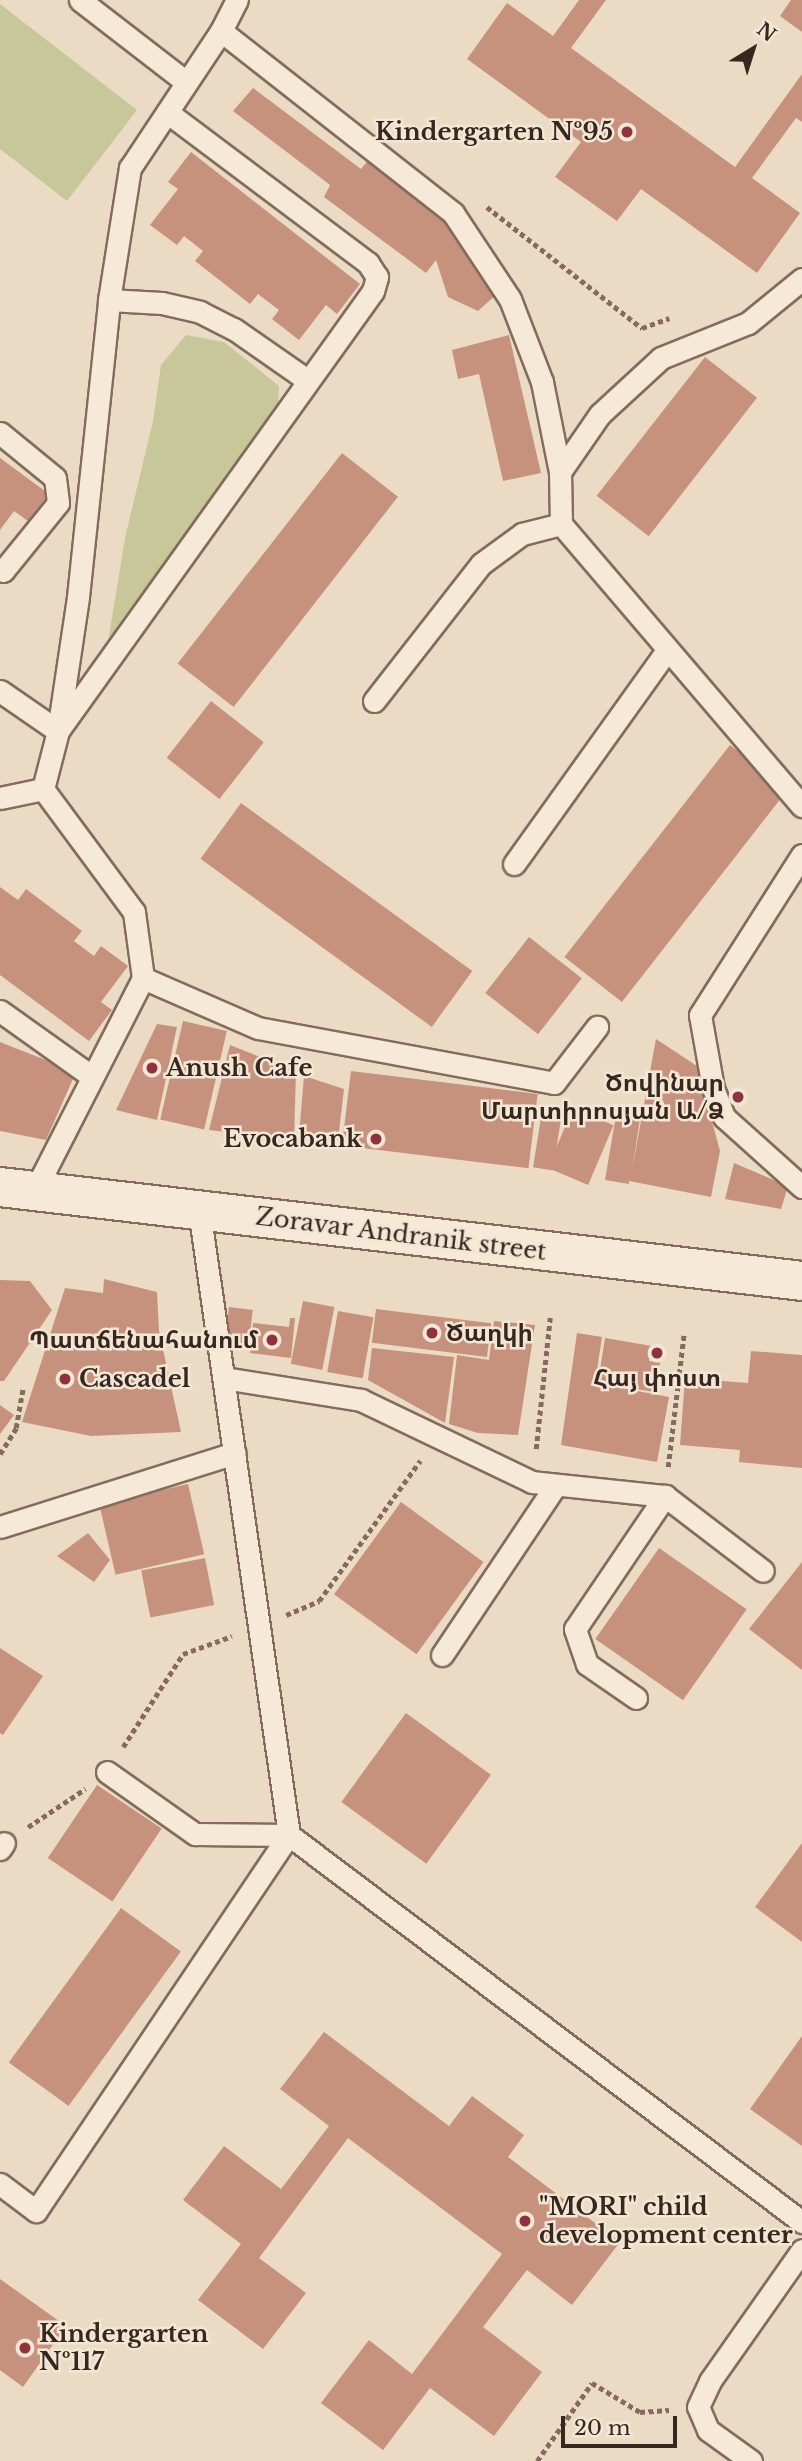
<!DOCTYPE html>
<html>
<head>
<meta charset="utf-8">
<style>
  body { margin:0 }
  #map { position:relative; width:802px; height:2461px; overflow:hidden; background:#ebdbc5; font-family:"Libre Baskerville","Noto Sans Armenian",serif }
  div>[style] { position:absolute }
  .green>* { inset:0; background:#c8c79a }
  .building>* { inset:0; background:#c6927e; transform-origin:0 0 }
  .path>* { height:4.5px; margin-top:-2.25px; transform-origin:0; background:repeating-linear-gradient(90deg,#846c5d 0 5px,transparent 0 8.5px) }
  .roads { filter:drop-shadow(2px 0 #846c5d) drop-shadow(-2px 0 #846c5d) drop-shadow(0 2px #846c5d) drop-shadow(0 -2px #846c5d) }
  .lane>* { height:21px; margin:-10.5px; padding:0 10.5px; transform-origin:10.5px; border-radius:10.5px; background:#f6e9d8 }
  .secondary>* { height:38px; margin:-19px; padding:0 19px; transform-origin:19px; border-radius:19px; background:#f6e9d8 }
  .dots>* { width:19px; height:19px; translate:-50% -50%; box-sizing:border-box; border:4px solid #f3e6d4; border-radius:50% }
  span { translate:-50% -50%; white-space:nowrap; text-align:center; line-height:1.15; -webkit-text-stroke:5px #f3e6d4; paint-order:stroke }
  .poi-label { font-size:24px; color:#36271f; font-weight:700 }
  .right { translate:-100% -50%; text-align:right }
  .left { translate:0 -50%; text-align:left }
  .street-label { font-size:24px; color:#36271f }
  .north { position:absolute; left:718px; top:14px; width:70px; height:70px; -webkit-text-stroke:5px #f3e6d4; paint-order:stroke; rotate:38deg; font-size:19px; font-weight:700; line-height:28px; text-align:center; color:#36271f }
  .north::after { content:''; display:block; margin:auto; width:24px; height:32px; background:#36271f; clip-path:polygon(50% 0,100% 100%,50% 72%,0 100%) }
  .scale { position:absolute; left:561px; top:2416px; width:116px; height:32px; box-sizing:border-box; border:4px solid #36271f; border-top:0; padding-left:9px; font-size:21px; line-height:24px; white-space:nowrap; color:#36271f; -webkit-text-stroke:5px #f3e6d4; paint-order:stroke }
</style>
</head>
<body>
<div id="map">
  <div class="green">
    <i style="clip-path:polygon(0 4px,137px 110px,67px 201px,0 149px)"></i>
    <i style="clip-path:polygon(186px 335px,224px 342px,279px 386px,278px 404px,107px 648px,125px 538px,153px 421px,161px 365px)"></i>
  </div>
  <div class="building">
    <i style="clip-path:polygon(579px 0,606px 0,571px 48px,735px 167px,802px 74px,802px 122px,796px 118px,752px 178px,800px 213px,757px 273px,641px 189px,617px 221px,555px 177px,581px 142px,467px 59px,507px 3px,553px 36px)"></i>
    <i style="clip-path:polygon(791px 0,802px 0,802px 32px,780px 16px)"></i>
    <i style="clip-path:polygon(253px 88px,361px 169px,370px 158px,449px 218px,497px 294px,478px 311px,448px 297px,436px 260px,426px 273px,324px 197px,330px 185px,233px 111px)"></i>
    <i style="clip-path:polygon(191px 152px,360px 284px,337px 314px,326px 305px,299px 340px,272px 319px,279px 310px,258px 294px,250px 304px,195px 261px,203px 251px,184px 236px,177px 245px,150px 225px,178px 189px,168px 182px)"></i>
    <i style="clip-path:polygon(509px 335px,541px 473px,503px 481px,479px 374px,458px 379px,452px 350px)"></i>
    <i style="left:705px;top:357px;width:66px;height:176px;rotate:38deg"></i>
    <i style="left:342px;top:453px;width:71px;height:267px;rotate:38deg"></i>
    <i style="clip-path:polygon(0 458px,49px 494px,28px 521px,14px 511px,0 530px)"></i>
    <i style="left:211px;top:701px;width:67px;height:72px;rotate:38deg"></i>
    <i style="left:730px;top:745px;width:73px;height:269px;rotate:38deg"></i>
    <i style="left:241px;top:803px;width:286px;height:69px;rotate:36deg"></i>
    <i style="clip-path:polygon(0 887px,18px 900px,26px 889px,82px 931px,74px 941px,94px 956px,101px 946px,128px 966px,101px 1002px,112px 1010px,89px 1041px,0 975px)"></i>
    <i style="left:529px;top:937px;width:67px;height:71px;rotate:38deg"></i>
    <i style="left:183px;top:1021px;width:45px;height:101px;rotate:13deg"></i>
    <i style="clip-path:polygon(157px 1024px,177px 1027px,157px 1120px,116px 1110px)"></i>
    <i style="clip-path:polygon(656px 1039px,697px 1066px,720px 1151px,711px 1197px,629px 1181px,629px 1184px,605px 1180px,617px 1109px,641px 1113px,632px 1170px)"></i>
    <i style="clip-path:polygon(0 1042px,76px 1072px,46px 1140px,0 1131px)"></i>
    <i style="clip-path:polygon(230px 1045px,296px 1071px,294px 1140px,209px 1130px)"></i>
    <i style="left:351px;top:1071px;width:188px;height:75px;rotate:7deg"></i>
    <i style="clip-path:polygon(304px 1076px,344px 1089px,338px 1140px,299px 1135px)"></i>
    <i style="left:573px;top:1108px;width:44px;height:65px;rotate:23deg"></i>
    <i style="left:542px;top:1111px;width:20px;height:57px;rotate:9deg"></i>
    <i style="clip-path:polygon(734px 1163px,788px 1186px,781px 1209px,725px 1199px)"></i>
    <i style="clip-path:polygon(104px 1279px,157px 1292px,159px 1331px,181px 1432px,91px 1436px,22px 1422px,65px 1288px,103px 1293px)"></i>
    <i style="clip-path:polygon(0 1280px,30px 1281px,52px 1310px,4px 1381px,0 1381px)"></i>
    <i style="left:303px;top:1301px;width:32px;height:64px;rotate:11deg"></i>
    <i style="left:229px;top:1307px;width:24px;height:40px;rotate:7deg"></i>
    <i style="left:376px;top:1309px;width:116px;height:34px;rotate:7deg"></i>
    <i style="left:338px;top:1311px;width:36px;height:62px;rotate:10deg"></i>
    <i style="clip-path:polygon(290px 1318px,295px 1318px,291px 1358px,250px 1353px,253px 1323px,289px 1327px)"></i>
    <i style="clip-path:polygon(494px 1321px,535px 1325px,518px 1435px,478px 1433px,449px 1424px,457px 1355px,489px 1360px)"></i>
    <i style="clip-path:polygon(577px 1333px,602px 1337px,595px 1383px,669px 1397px,657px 1462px,561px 1445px)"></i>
    <i style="clip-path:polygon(605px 1338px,652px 1346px,649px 1361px,660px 1362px,655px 1392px,598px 1383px)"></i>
    <i style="clip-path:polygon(372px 1348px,454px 1357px,445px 1423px,368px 1380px)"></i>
    <i style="clip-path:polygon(751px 1351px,802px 1355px,802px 1468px,739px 1462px,740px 1450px,680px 1445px,685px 1378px,748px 1383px)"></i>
    <i style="clip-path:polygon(0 1405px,14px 1415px,0 1434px)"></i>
    <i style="left:188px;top:1484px;width:72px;height:91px;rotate:77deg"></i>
    <i style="left:401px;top:1502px;width:102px;height:114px;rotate:36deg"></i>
    <i style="clip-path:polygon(88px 1533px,110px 1560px,94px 1582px,57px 1556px)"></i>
    <i style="left:659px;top:1548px;width:107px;height:111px;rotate:35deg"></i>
    <i style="left:205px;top:1558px;width:48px;height:65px;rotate:79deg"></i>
    <i style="clip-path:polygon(802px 1562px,802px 1670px,749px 1629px)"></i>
    <i style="clip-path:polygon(0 1648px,43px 1676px,3px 1735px,0 1733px)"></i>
    <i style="left:406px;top:1713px;width:105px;height:110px;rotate:36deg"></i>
    <i style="left:97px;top:1785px;width:78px;height:88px;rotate:34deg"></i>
    <i style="clip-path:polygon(802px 1843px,802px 1942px,755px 1907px)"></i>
    <i style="left:121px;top:1908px;width:74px;height:191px;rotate:36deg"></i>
    <i style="clip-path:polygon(324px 2032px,449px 2126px,472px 2096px,524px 2135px,508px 2157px,620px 2242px,572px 2305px,527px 2270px,483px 2327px,542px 2372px,494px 2436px,430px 2388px,383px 2450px,321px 2403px,369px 2340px,412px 2374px,502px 2254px,348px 2138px,259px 2258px,306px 2293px,263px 2349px,198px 2300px,241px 2244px,183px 2200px,224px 2146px,281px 2189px,329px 2126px,280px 2089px)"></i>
    <i style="clip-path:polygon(802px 2036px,802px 2146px,750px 2109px)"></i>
    <i style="clip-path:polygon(0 2279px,66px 2326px,23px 2387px,0 2370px)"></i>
  </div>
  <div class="path">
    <i style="left:487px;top:207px;width:197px;rotate:38deg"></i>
    <i style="left:642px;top:328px;width:29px;rotate:-20deg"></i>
    <i style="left:536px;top:1449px;width:132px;rotate:-83.9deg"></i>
    <i style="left:0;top:1454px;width:31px;rotate:-58deg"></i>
    <i style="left:16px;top:1428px;width:41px;rotate:-80.1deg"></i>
    <i style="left:668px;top:1467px;width:135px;rotate:-83.2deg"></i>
    <i style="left:286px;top:1615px;width:36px;rotate:-23deg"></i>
    <i style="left:319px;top:1601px;width:173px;rotate:-54.2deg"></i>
    <i style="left:123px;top:1747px;width:111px;rotate:-57.2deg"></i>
    <i style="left:183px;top:1654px;width:52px;rotate:-20.2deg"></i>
    <i style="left:28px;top:1827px;width:69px;rotate:-33.7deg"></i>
    <i style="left:537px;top:2461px;width:95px;rotate:-54.8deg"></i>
    <i style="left:592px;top:2383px;width:56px;rotate:31.1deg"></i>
    <i style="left:640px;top:2412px;width:29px;rotate:-4deg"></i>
  </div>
  <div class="roads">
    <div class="lane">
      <i style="left:80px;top:0;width:134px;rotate:37.7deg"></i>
      <i style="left:221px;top:31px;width:295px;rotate:38.1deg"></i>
      <i style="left:453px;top:213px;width:103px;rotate:56.5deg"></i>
      <i style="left:510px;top:299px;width:89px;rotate:68.9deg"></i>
      <i style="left:542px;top:382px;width:92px;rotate:78.7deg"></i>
      <i style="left:802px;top:279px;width:70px;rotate:140.8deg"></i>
      <i style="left:748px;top:323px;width:94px;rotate:158.1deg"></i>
      <i style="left:661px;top:358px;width:83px;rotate:137.4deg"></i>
      <i style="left:600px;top:414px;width:70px;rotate:124.6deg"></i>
      <i style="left:560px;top:472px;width:52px;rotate:88.9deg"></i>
      <i style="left:561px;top:524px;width:371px;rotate:49.5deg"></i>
      <i style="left:109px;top:300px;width:53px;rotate:3.2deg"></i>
      <i style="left:162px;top:303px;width:39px;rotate:13deg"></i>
      <i style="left:200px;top:312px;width:38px;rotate:27deg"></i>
      <i style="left:234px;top:329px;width:89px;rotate:34.9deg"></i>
      <i style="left:0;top:433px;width:71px;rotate:39.3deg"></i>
      <i style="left:55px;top:478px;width:25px;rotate:83deg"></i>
      <i style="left:58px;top:503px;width:87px;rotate:129deg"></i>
      <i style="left:3px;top:571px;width:4px;rotate:-146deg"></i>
      <i style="left:0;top:691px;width:70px;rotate:34.6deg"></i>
      <i style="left:58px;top:731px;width:541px;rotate:-54.4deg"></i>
      <i style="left:373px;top:291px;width:15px;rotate:-74deg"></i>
      <i style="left:377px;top:277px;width:17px;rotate:-123deg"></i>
      <i style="left:368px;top:263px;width:251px;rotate:-143.1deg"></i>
      <i style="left:374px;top:701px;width:174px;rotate:-52deg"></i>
      <i style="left:481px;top:564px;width:51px;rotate:-36.2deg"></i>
      <i style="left:522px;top:534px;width:40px;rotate:-14.4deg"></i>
      <i style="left:0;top:798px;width:44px;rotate:-11.8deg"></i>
      <i style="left:802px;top:855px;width:190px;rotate:122.5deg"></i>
      <i style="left:700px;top:1015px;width:74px;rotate:79.9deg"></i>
      <i style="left:713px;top:1088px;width:31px;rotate:69deg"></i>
      <i style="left:724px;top:1117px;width:105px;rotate:41.9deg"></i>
      <i style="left:514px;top:864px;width:263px;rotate:-54.4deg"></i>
      <i style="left:143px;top:978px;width:125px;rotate:23.5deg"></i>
      <i style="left:258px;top:1028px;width:301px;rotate:10.5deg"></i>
      <i style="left:554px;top:1083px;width:71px;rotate:-52.5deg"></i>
      <i style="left:0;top:1011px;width:112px;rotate:35.5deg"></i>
      <i style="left:34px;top:1192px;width:240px;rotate:-63deg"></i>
      <i style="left:143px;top:978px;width:67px;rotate:-97.8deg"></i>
      <i style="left:134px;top:912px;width:153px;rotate:-126.5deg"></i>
      <i style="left:43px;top:789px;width:60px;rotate:-75.5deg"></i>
      <i style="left:58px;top:731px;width:135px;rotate:-81.5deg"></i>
      <i style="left:78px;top:597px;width:299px;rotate:-84deg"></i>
      <i style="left:109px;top:300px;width:134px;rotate:-81deg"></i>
      <i style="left:130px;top:168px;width:164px;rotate:-56.4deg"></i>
      <i style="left:221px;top:31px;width:35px;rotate:-63deg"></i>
      <i style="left:224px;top:1378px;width:139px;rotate:9.1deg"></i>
      <i style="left:361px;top:1400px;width:190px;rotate:25.6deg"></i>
      <i style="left:532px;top:1482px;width:134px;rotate:6deg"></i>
      <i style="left:665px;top:1496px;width:123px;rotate:37.4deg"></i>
      <i style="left:0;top:1527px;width:246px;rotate:-17.5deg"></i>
      <i style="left:442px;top:1655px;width:203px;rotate:-56.2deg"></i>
      <i style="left:636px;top:1698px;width:60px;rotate:-145.2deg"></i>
      <i style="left:587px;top:1664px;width:37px;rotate:-109deg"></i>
      <i style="left:575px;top:1629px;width:161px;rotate:-55.9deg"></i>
      <i style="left:107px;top:1772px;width:108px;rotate:35.2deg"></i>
      <i style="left:195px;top:1834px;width:94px;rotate:0.6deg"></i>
      <i style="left:289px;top:1835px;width:643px;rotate:37.03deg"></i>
      <i style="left:0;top:1849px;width:7px;rotate:-56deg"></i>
      <i style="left:0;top:2184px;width:45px;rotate:36.9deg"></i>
      <i style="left:36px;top:2211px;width:453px;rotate:-56.1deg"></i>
      <i style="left:289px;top:1835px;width:631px;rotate:-98.19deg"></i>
      <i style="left:751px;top:2461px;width:53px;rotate:-144.2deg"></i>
      <i style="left:708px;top:2430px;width:25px;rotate:-113deg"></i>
      <i style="left:698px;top:2407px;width:29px;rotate:-65deg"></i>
      <i style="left:710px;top:2381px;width:160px;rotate:-54.9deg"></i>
    </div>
    <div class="secondary">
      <i style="left:0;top:1187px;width:807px;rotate:6.68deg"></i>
    </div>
  </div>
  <div class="dots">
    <i style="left:627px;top:132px;background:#8f313e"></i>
    <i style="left:152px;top:1068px;background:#8f313e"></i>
    <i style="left:738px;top:1097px;background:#8f313e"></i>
    <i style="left:376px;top:1139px;background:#8f313e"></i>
    <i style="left:432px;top:1333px;background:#8f313e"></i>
    <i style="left:272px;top:1340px;background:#8f313e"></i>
    <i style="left:657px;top:1353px;background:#8f313e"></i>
    <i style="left:65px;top:1379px;background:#8f313e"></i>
    <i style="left:525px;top:2221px;background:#8f313e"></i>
    <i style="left:25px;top:2348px;background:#8f313e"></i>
  </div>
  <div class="poi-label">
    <span class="right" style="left:613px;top:132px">Kindergarten №95</span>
    <span class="left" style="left:166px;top:1068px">Anush Cafe</span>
    <span class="right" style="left:724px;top:1097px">Ծովինար<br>Մարտիրոսյան Ա/Ձ</span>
    <span class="right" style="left:362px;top:1139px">Evocabank</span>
    <span class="left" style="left:446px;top:1333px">Ծաղկի</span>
    <span class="right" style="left:258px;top:1340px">Պատճենահանում</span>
    <span style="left:657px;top:1378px">Հայ փոստ</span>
    <span class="left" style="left:79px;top:1379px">Cascadel</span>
    <span class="left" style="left:539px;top:2221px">"MORI" child<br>development center</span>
    <span class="left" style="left:39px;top:2348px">Kindergarten<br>№117</span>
  </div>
  <div class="street-label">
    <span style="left:401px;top:1234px;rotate:7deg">Zoravar Andranik street</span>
  </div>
  <div class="north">N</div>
  <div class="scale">20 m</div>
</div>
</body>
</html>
